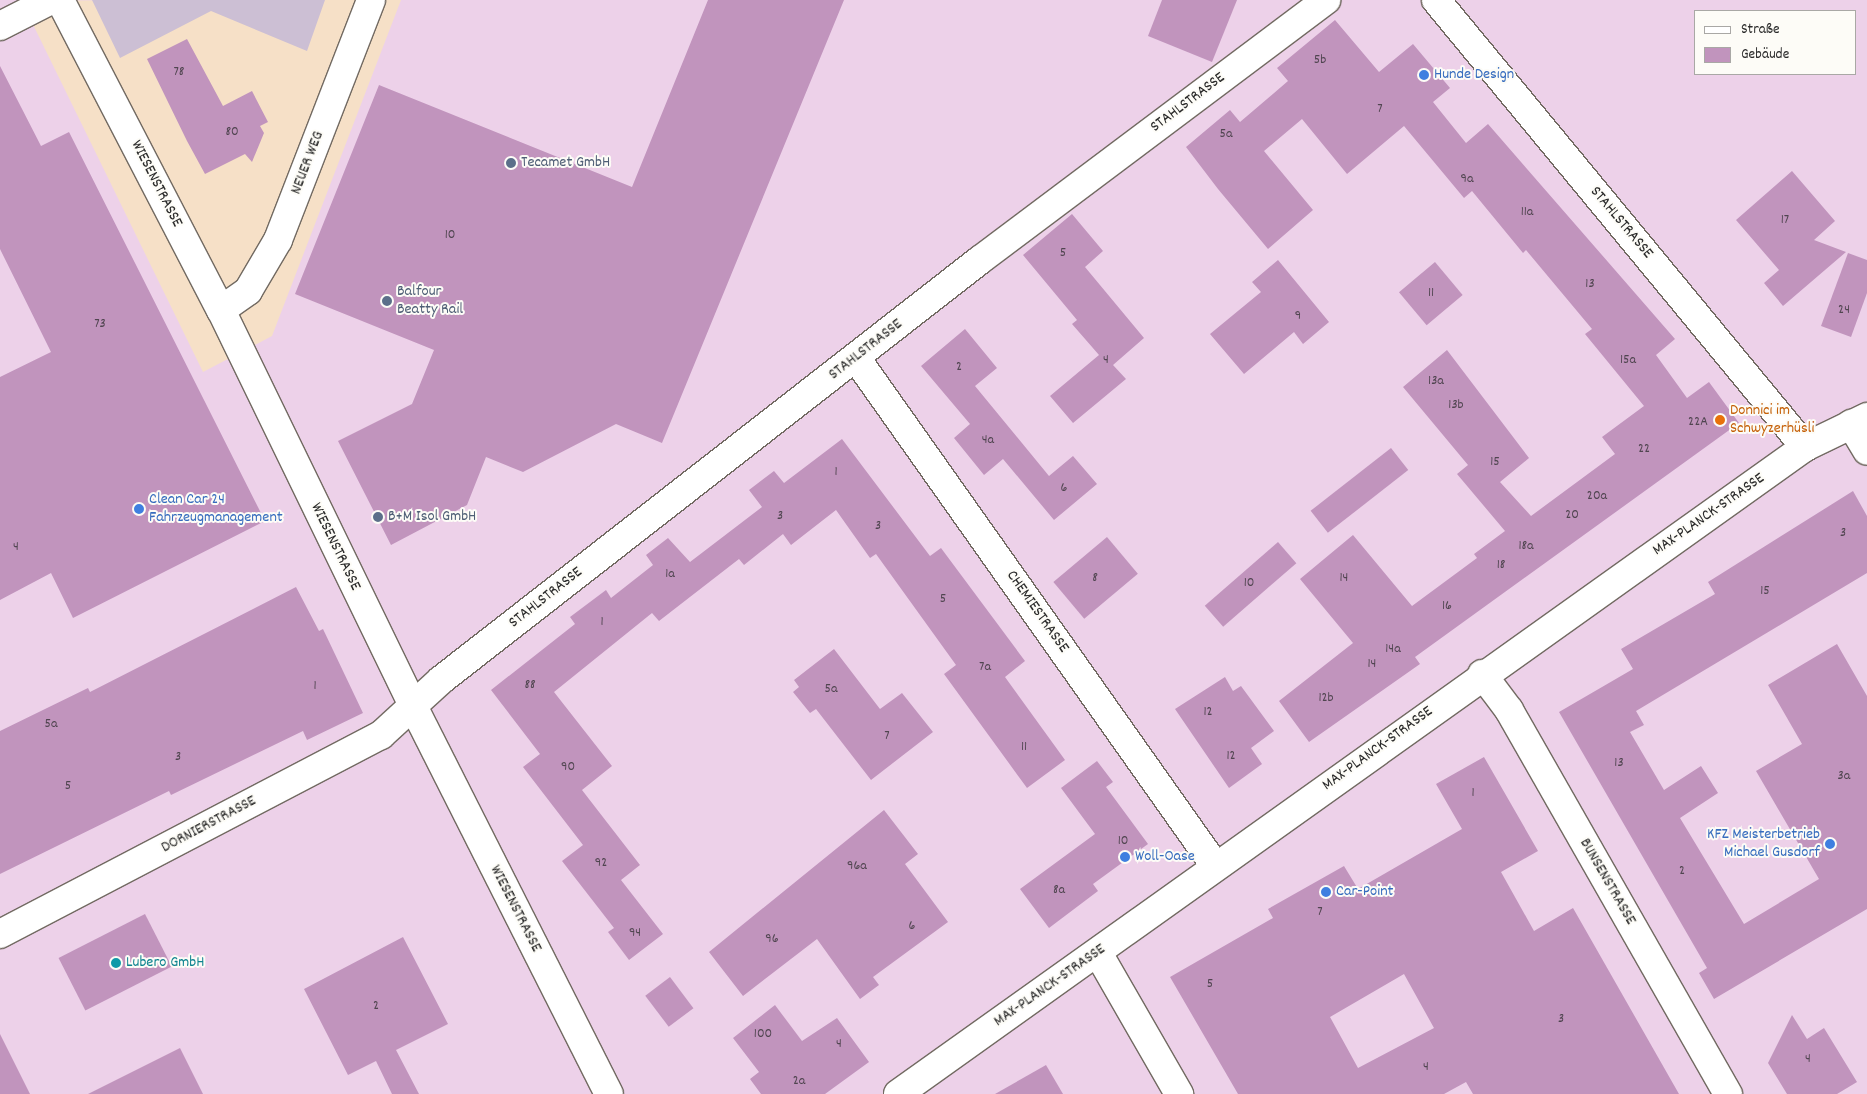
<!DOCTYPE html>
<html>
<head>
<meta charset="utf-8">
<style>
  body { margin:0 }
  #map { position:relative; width:1867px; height:1094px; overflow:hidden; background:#f6e0c7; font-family:Dekko,sans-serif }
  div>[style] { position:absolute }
  .built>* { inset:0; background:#edd1e9 }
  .industrial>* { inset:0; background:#ccbfd4 }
  .building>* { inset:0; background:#c194bd; transform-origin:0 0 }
  .roads { filter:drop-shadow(1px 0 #726a62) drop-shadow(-1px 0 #726a62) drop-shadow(0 1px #726a62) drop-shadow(0 -1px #726a62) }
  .street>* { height:28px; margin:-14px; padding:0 14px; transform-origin:14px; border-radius:14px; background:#fff }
  .dots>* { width:14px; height:14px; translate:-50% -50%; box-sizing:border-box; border:2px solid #fdfcf7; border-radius:50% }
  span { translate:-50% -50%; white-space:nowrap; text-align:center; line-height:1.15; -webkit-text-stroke:4px #fdfcf7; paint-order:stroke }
  .number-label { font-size:14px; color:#504550 }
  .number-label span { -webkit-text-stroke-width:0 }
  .shop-label { font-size:16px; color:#366cbe }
  .left { translate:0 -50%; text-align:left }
  .right { translate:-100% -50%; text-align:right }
  .street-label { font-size:16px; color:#2b2b2b }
  .service-label { font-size:16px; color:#4e5e75 }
  .food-label { font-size:16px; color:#c56008 }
  .culture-label { font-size:16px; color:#0d838f }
  .legend { position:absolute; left:1694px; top:10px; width:162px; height:65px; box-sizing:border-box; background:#fdfcf7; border:1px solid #a9a8a5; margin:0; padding:6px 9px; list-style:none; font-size:15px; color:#2b2b2b }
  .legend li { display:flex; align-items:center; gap:10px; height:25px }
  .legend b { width:25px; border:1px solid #a9a8a5 }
</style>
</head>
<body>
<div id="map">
  <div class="built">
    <i style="clip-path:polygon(evenodd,0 0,21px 0,203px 372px,272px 336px,401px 0,1867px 0,1867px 1094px,0 1094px,0 0,1696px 11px,1856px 11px,1856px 74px,1696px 74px,1696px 11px)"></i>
  </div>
  <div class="industrial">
    <i style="clip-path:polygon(92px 0,325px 0,307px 51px,211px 11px,120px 58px)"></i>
  </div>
  <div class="building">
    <i style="clip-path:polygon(708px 0,844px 0,662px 443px,616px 424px,523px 472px,486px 457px,467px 505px,391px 545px,338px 441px,412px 404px,434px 350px,295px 294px,379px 85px,632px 187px)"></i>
    <i style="clip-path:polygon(1162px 0,1237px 0,1212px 62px,1148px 36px)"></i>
    <i style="clip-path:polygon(1335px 20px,1379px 72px,1413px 44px,1450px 88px,1433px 102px,1466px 143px,1488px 124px,1675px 339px,1656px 355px,1687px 398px,1709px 382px,1739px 423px,1415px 657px,1420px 664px,1309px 742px,1279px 701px,1353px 643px,1300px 579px,1353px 535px,1412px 606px,1477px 558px,1474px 554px,1505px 531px,1457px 474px,1468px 465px,1403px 387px,1447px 350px,1529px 458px,1500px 482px,1531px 516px,1615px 454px,1602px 437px,1644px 406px,1585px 334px,1592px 329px,1526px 250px,1523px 253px,1472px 191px,1464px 198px,1404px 126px,1347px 174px,1302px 119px,1264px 151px,1313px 210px,1268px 249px,1218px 189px,1186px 147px,1230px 110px,1240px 122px,1288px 81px,1277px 68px)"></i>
    <i style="clip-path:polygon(187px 39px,223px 106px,252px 91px,268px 122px,260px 126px,264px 133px,252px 162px,245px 154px,205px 174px,187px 141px,147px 59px)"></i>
    <i style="clip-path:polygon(0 66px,41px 146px,69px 132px,265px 521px,73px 618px,51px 573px,0 600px,0 377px,51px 352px,0 249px)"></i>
    <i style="clip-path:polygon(1792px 171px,1835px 221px,1814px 240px,1846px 252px,1783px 306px,1764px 283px,1779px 270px,1736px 220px)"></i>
    <i style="clip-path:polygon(1072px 214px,1103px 251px,1085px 267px,1144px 338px,1113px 365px,1126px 379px,1073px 423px,1050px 396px,1099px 355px,1072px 324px,1077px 320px,1023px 255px)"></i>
    <i style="clip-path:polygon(1848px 253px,1867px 260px,1867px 293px,1851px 337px,1821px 326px)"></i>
    <i style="clip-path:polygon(1278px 260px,1329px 322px,1303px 344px,1294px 332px,1244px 374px,1210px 334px,1261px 292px,1252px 282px)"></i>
    <i style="left:1435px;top:262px;width:43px;height:47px;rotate:50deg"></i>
    <i style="clip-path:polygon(965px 329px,997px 368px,975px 386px,1049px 476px,1073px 456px,1097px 484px,1054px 520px,1003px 459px,984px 475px,954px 438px,970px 424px,921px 366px)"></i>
    <i style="clip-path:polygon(842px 439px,930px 556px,941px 548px,1025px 661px,1005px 677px,1065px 760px,1027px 788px,944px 674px,956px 665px,876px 554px,870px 558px,836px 510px,791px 545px,783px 534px,744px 565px,739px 559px,659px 621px,652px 613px,554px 692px,612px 766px,582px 790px,640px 865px,621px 880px,663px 934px,629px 960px,608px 932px,614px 928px,562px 861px,583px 845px,523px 767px,540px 754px,491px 690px,575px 624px,570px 617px,606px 590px,611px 598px,653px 565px,646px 555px,668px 538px,690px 562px,762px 507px,749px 490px,774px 471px,784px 483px)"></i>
    <i style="left:1391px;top:448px;width:28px;height:102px;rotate:52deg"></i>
    <i style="clip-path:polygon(1853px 491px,1867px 516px,1867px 573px,1636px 711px,1644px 725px,1630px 732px,1664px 790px,1701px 766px,1718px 793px,1680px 818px,1744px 924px,1819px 879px,1756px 771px,1802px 744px,1768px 685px,1837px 644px,1867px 696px,1867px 909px,1714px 999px,1699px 973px,1707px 968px,1559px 712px,1633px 669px,1621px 649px,1715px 594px,1708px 582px)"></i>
    <i style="left:1107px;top:537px;width:48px;height:70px;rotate:50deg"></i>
    <i style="left:1278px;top:542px;width:28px;height:97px;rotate:49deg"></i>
    <i style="clip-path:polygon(296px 587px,319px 631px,323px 629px,363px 713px,307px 740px,303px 731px,171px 795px,169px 791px,0 874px,0 731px,88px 688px,90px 692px)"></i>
    <i style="clip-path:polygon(834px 649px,880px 709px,902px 693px,933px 732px,871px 780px,816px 709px,810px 713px,793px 692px,799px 687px,794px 680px)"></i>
    <i style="clip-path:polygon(1225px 677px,1233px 691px,1241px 686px,1274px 731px,1251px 748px,1262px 764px,1229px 788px,1175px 709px)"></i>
    <i style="clip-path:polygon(evenodd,1484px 757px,1538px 851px,1501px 872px,1534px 931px,1573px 908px,1679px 1094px,1473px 1094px,1466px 1082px,1444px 1094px,1238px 1094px,1170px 977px,1273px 918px,1268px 909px,1344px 866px,1358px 889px,1462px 829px,1436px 784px,1484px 757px,1404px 974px,1434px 1028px,1358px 1068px,1330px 1017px,1404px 974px)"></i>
    <i style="clip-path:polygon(1097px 761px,1113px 782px,1106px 787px,1148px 844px,1093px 884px,1098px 891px,1049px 928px,1020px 889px,1095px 834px,1061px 788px)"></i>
    <i style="clip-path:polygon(884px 810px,918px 854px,905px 864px,948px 922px,873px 977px,879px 985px,860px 999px,817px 939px,743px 996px,709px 952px)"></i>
    <i style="left:145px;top:914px;width:59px;height:97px;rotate:63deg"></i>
    <i style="clip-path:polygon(403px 937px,448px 1024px,396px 1050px,419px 1094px,392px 1094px,376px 1061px,348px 1075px,304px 989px)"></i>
    <i style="left:670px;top:977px;width:39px;height:31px;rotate:53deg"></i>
    <i style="clip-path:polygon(775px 1005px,802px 1041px,837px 1018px,869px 1062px,825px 1094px,761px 1094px,750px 1079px,759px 1072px,733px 1038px)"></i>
    <i style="clip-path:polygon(1792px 1015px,1807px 1039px,1824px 1028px,1857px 1082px,1837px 1094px,1787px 1094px,1768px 1063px)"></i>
    <i style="clip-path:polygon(0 1034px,30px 1094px,0 1094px)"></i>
    <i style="clip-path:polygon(180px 1048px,203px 1094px,88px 1094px)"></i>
    <i style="clip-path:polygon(1046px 1065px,1063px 1094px,995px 1094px)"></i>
  </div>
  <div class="roads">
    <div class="street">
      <i style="left:60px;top:0;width:349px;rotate:62.6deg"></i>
      <i style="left:221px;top:310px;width:442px;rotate:64.1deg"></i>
      <i style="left:414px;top:708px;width:432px;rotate:63.2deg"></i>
      <i style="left:1436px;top:0;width:580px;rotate:50.46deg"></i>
      <i style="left:0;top:26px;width:57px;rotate:-27deg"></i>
      <i style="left:221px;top:310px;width:33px;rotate:-35deg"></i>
      <i style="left:248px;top:291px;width:59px;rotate:-59.5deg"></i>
      <i style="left:278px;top:240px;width:257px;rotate:-68.8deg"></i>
      <i style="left:856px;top:358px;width:623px;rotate:54.73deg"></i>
      <i style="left:1851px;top:424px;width:31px;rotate:59deg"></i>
      <i style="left:1482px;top:674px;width:45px;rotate:53.1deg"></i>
      <i style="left:1509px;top:710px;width:442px;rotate:60.3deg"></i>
      <i style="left:0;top:934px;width:430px;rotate:-27.6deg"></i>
      <i style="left:381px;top:735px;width:81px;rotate:-42.5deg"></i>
      <i style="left:441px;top:680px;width:683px;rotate:-37.93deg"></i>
      <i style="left:980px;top:260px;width:433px;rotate:-36.9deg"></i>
      <i style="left:1098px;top:953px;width:163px;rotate:60.1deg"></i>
      <i style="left:898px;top:1094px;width:1114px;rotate:-35.5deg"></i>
      <i style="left:1805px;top:447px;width:69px;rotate:-25.8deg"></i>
    </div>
  </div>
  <div class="dots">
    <i style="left:1424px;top:75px;background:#3f7fe0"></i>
    <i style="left:511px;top:163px;background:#5c6f8a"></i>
    <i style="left:387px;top:301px;background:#5c6f8a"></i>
    <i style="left:1720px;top:420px;background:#e8710a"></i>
    <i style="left:139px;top:509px;background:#3f7fe0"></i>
    <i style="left:378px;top:517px;background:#5c6f8a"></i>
    <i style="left:1830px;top:844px;background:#3f7fe0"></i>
    <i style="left:1125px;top:857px;background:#3f7fe0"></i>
    <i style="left:1326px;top:892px;background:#3f7fe0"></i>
    <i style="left:116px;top:963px;background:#0f9aa8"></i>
  </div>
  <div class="number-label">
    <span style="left:1320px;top:60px">5b</span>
    <span style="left:179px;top:72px">78</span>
    <span style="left:1380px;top:109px">7</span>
    <span style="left:232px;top:132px">80</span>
    <span style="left:1226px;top:134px">5a</span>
    <span style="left:1467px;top:179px">9a</span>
    <span style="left:1527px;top:212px">11a</span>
    <span style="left:1785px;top:220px">17</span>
    <span style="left:450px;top:235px">10</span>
    <span style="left:1063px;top:253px">5</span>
    <span style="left:1590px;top:284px">13</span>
    <span style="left:1431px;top:293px">11</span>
    <span style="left:1844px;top:310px">24</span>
    <span style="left:1298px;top:316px">9</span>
    <span style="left:100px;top:324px">73</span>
    <span style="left:1106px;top:360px">4</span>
    <span style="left:1628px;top:360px">15a</span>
    <span style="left:959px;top:367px">2</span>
    <span style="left:1436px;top:381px">13a</span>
    <span style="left:1456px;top:405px">13b</span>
    <span style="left:1698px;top:422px">22A</span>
    <span style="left:988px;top:440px">4a</span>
    <span style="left:1644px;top:449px">22</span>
    <span style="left:1495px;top:462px">15</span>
    <span style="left:836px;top:472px">1</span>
    <span style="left:1064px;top:488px">6</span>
    <span style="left:1597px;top:496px">20a</span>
    <span style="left:1572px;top:515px">20</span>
    <span style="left:780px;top:516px">3</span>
    <span style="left:878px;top:526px">3</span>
    <span style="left:1843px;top:533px">3</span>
    <span style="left:1526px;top:546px">18a</span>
    <span style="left:16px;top:547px">4</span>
    <span style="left:1501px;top:565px">18</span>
    <span style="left:670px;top:574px">1a</span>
    <span style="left:1095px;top:578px">8</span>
    <span style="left:1344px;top:578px">14</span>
    <span style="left:1249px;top:583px">10</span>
    <span style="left:1765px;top:591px">15</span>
    <span style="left:943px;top:599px">5</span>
    <span style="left:1447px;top:606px">16</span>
    <span style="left:602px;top:622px">1</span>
    <span style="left:1393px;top:649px">14a</span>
    <span style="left:1372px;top:664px">14</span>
    <span style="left:985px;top:667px">7a</span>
    <span style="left:530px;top:685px">88</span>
    <span style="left:315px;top:686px">1</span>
    <span style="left:831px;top:689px">5a</span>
    <span style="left:1326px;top:698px">12b</span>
    <span style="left:1208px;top:712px">12</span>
    <span style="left:51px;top:724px">5a</span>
    <span style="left:887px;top:736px">7</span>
    <span style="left:1024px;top:747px">11</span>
    <span style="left:1231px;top:756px">12</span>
    <span style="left:178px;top:757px">3</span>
    <span style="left:1619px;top:763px">13</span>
    <span style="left:568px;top:767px">90</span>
    <span style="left:1844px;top:776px">3a</span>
    <span style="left:68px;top:786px">5</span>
    <span style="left:1473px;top:793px">1</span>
    <span style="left:1123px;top:841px">10</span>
    <span style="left:601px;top:863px">92</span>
    <span style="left:857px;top:866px">96a</span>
    <span style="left:1682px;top:871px">2</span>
    <span style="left:1059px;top:890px">8a</span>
    <span style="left:1320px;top:912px">7</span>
    <span style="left:912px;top:926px">6</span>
    <span style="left:635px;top:933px">94</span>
    <span style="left:772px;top:939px">96</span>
    <span style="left:1210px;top:984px">5</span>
    <span style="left:376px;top:1006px">2</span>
    <span style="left:1561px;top:1019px">3</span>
    <span style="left:763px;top:1034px">100</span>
    <span style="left:839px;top:1044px">4</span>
    <span style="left:1808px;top:1059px">4</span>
    <span style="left:1426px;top:1067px">4</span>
    <span style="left:799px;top:1081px">2a</span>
  </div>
  <div class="shop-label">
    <span class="left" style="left:1434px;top:75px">Hunde Design</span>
    <span class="left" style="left:149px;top:509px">Clean Car 24<br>Fahrzeugmanagement</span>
    <span class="right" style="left:1820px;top:844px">KFZ Meisterbetrieb<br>Michael Gusdorf</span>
    <span class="left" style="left:1135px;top:857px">Woll-Oase</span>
    <span class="left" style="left:1336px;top:892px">Car-Point</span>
  </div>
  <div class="street-label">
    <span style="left:1188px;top:103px;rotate:-37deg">STAHLSTRASSE</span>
    <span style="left:308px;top:163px;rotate:-69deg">NEUER WEG</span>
    <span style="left:156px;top:184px;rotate:63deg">WIESENSTRASSE</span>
    <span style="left:1621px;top:223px;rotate:50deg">STAHLSTRASSE</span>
    <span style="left:866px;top:350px;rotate:-38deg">STAHLSTRASSE</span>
    <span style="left:1709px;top:515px;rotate:-35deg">MAX-PLANCK-STRASSE</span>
    <span style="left:335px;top:547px;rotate:64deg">WIESENSTRASSE</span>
    <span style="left:546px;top:598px;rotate:-38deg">STAHLSTRASSE</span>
    <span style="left:1037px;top:612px;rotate:55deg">CHEMIESTRASSE</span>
    <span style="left:1378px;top:749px;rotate:-36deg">MAX-PLANCK-STRASSE</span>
    <span style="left:209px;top:825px;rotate:-28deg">DORNIERSTRASSE</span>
    <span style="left:1607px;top:882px;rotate:60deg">BUNSENSTRASSE</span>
    <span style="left:515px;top:909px;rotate:63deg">WIESENSTRASSE</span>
    <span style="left:1050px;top:986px;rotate:-35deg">MAX-PLANCK-STRASSE</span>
  </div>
  <div class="service-label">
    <span class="left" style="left:521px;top:163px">Tecamet GmbH</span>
    <span class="left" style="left:397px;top:301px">Balfour<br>Beatty Rail</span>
    <span class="left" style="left:388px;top:517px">B+M Isol GmbH</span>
  </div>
  <div class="food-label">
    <span class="left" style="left:1730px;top:420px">Donnici im<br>Schwyzerhüsli</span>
  </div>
  <div class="culture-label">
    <span class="left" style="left:126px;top:963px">Lubero GmbH</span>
  </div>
  <ul class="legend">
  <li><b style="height:6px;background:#fff"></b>Straße</li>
  <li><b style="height:14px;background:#c194bd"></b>Gebäude</li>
  </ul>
</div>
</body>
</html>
